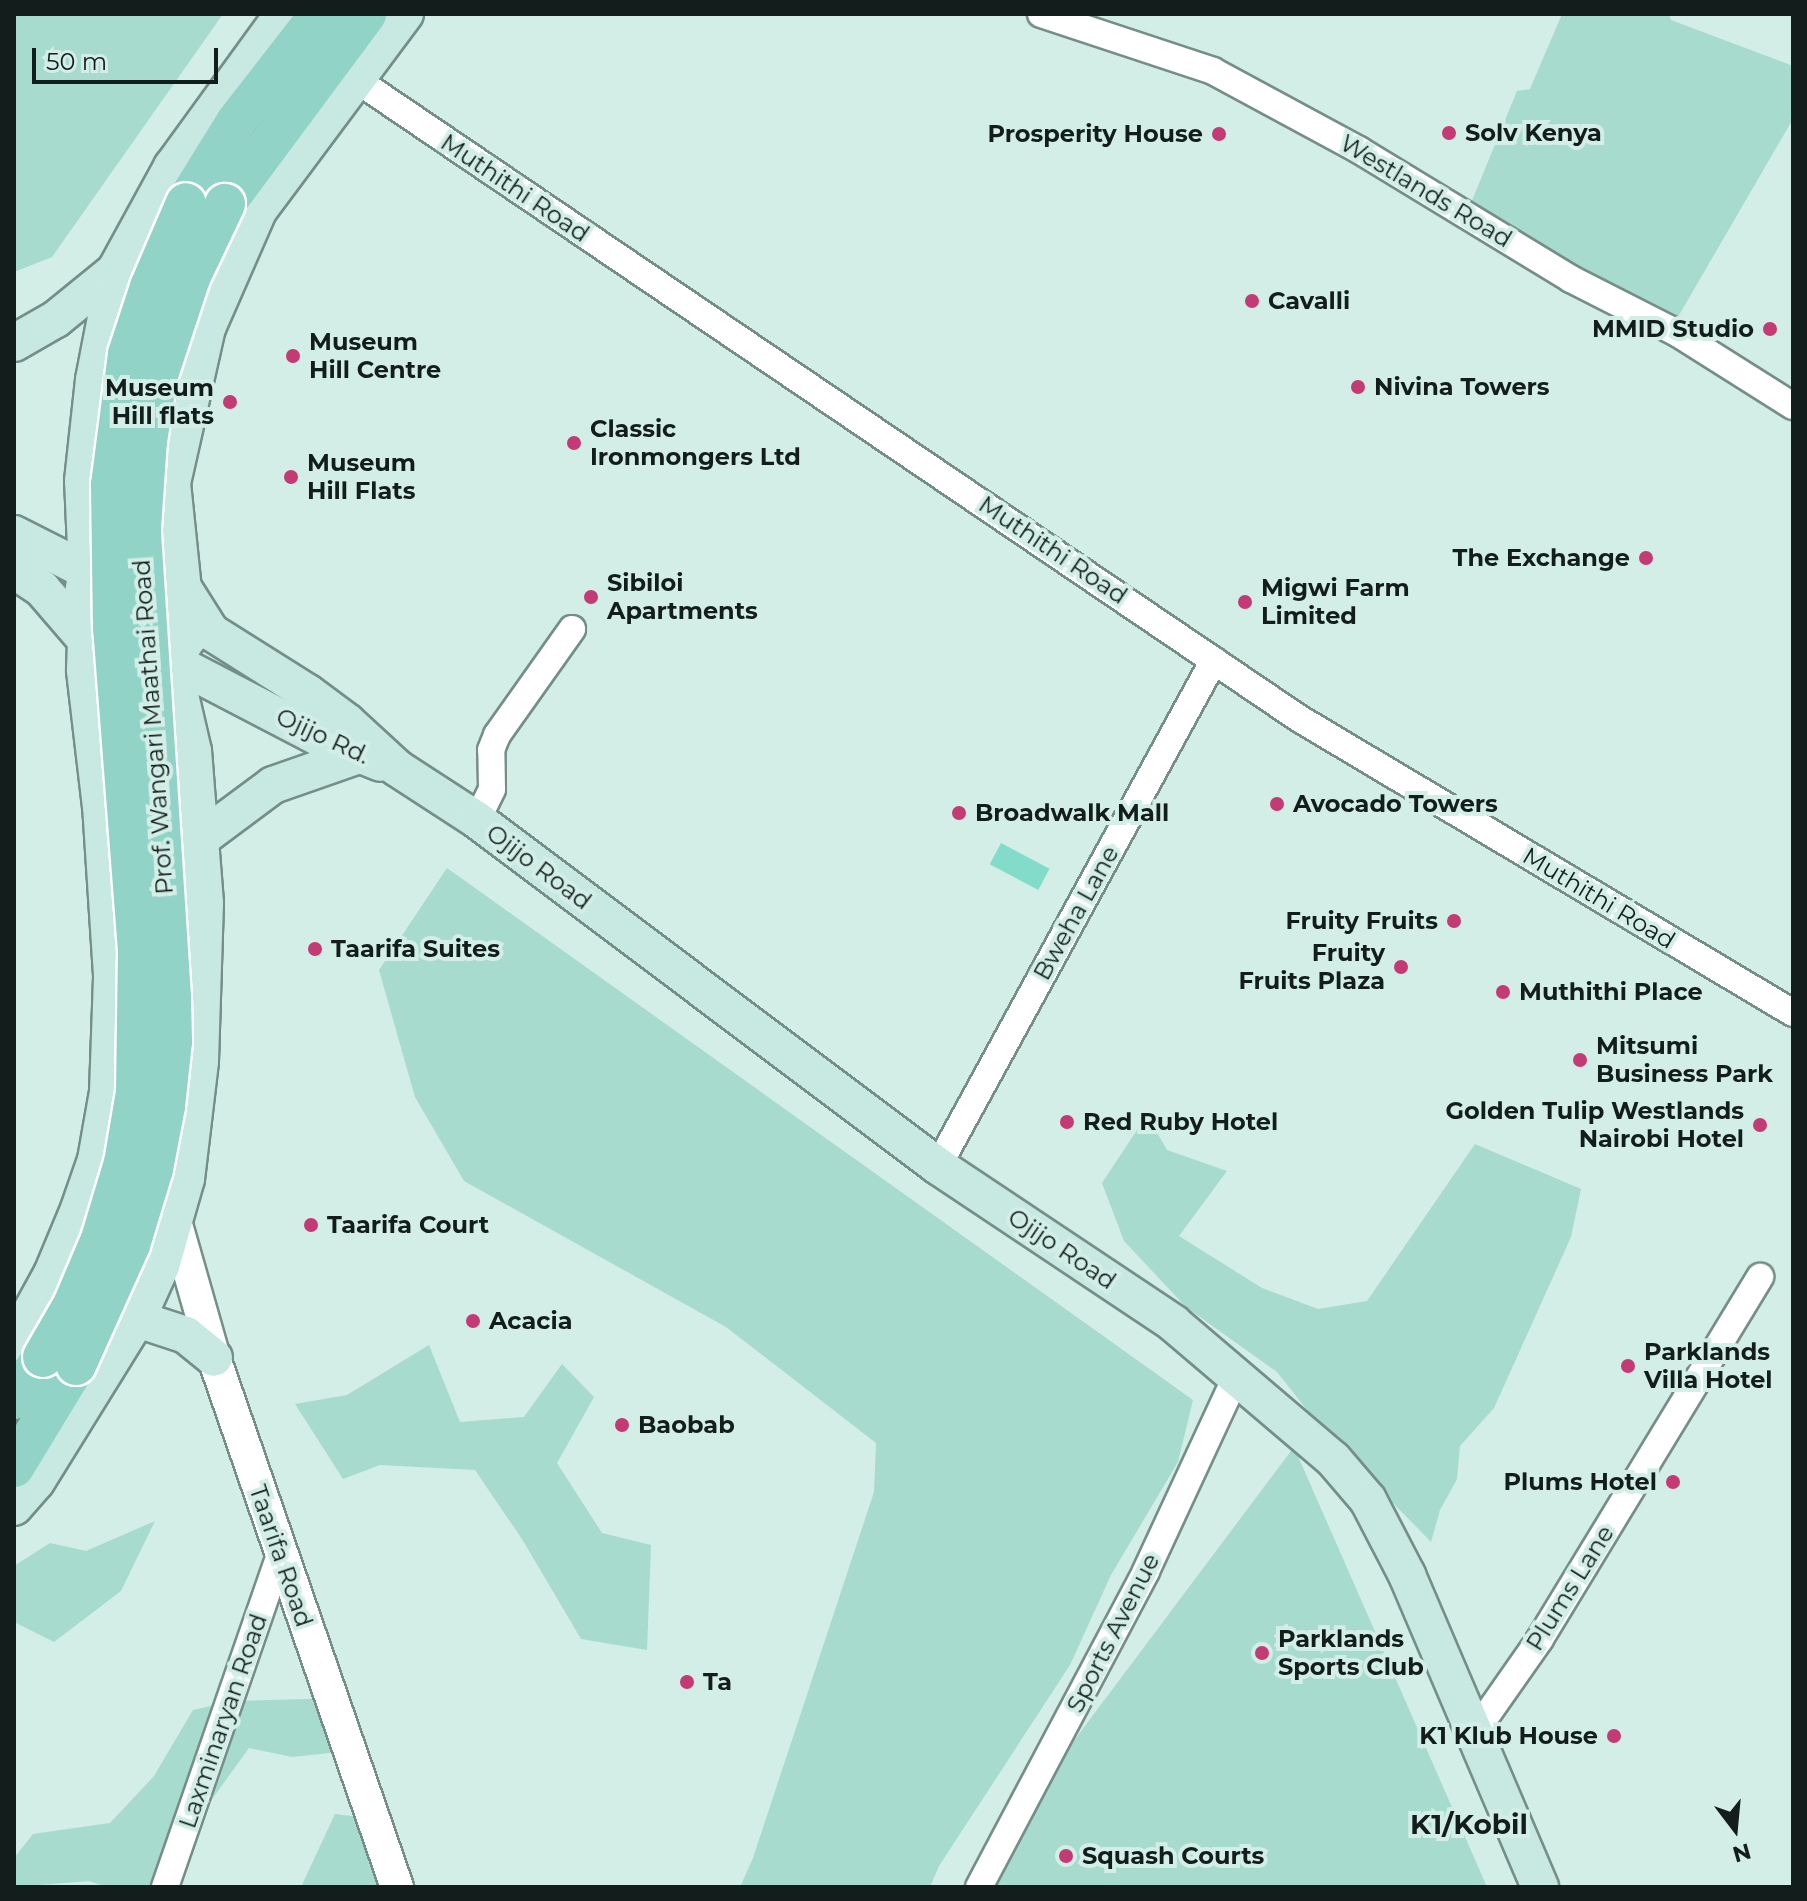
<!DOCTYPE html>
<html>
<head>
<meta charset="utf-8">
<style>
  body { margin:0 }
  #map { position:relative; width:1807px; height:1901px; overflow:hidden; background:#d2eee7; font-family:Montserrat,sans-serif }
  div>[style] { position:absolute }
  .green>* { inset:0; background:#a6dbce }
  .water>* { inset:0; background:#83dcc9; transform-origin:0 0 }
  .roads { filter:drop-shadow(2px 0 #758e88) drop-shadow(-2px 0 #758e88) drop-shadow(0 2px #758e88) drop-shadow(0 -2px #758e88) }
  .minor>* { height:26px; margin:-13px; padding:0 13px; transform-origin:13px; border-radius:13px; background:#fff }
  .tertiary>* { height:32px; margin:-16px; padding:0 16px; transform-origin:16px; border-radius:16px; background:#fff }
  .secondary>* { height:36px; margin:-18px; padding:0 18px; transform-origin:18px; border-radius:18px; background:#c8e9e2 }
  .primary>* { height:40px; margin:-20px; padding:0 20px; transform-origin:20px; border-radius:20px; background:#91d3c6 }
  .bridges { filter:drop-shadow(2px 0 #fff) drop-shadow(-2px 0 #fff) drop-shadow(0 2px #fff) drop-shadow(0 -2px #fff) }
  .primary-bridge>* { height:40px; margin:-20px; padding:0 20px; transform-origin:20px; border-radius:20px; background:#91d3c6 }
  .dots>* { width:22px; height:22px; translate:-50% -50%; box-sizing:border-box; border:4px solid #d2eee7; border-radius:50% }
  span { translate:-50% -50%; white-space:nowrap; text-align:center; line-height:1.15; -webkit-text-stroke:8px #d2eee7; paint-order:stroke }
  .poi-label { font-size:24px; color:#131d1b; font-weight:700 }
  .left { translate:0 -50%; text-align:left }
  .right { translate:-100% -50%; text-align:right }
  .street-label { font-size:24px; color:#131d1b }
  .quarter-label { font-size:28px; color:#131d1b; font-weight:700 }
  .frame { position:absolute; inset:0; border:16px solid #131d1b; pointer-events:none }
  .north { position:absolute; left:1695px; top:1789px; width:80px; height:80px; -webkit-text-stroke:6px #d2eee7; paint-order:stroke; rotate:164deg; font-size:22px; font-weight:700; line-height:32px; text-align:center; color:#131d1b }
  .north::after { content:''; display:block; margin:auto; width:28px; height:36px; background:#131d1b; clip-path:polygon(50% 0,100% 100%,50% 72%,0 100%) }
  .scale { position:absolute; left:32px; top:48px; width:186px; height:36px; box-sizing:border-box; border:4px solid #131d1b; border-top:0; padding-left:10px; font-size:24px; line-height:28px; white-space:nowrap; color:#131d1b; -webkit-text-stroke:6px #d2eee7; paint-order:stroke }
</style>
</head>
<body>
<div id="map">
  <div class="green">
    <i style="clip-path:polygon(14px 14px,223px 14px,52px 257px,14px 272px)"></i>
    <i style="clip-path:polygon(1562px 14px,1669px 14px,1671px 20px,1793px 66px,1793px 119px,1675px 322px,1471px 203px,1517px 91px,1530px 89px)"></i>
    <i style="clip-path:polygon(447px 868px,1193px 1400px,1178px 1462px,1111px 1575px,1070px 1665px,939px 1866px,930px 1887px,740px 1887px,753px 1858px,874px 1492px,876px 1443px,726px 1327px,464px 1181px,415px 1097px,379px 970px)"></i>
    <i style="clip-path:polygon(1147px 1115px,1167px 1150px,1227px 1171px,1179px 1236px,1262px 1288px,1318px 1309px,1367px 1301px,1475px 1144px,1581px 1189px,1571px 1237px,1494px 1408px,1460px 1446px,1457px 1479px,1440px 1510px,1431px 1542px,1327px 1435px,1277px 1372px,1186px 1307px,1124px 1241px,1102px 1183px)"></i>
    <i style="clip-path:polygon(429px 1345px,460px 1422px,524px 1417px,562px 1364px,594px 1397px,557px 1463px,602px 1533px,651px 1545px,647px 1650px,581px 1639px,522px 1539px,475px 1470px,380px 1465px,343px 1479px,295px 1404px,347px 1395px)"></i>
    <i style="clip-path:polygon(1294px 1447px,1487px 1887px,981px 1887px,986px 1858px)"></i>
    <i style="clip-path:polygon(155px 1521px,121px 1591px,54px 1642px,14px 1622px,14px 1566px,50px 1543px,86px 1551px)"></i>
    <i style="clip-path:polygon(342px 1698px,366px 1749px,292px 1757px,249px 1748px,202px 1813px,169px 1887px,106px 1887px,89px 1881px,14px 1887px,14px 1858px,33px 1834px,110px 1823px,154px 1776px,193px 1710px,234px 1701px)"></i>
    <i style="clip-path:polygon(335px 1814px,393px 1821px,408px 1887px,301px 1887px)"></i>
  </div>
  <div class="water">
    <i style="left:1001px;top:843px;width:55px;height:24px;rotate:28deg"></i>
  </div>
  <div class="roads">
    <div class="minor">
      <i style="left:1041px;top:14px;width:181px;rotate:18.3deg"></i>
      <i style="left:1213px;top:71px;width:166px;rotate:28.4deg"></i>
      <i style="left:1359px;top:150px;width:248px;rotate:31.3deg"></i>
      <i style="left:1571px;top:279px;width:119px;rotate:27deg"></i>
      <i style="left:1677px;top:333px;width:137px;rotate:32.2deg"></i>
      <i style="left:342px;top:70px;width:1157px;rotate:34.12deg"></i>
      <i style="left:1300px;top:719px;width:574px;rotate:30.81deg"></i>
      <i style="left:477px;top:820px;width:34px;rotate:-64deg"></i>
      <i style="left:492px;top:789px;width:39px;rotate:-91deg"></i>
      <i style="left:491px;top:750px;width:16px;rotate:-68deg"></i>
      <i style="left:497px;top:735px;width:130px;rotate:-54.7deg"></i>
      <i style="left:938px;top:1166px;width:576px;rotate:-61.39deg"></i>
      <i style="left:1475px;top:1732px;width:113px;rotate:-55deg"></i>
      <i style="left:1540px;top:1639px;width:424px;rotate:-58.7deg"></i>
      <i style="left:165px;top:1887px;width:351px;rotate:-70.9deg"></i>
      <i style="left:979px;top:1887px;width:357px;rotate:-62.1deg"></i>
      <i style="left:1146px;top:1571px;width:216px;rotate:-65.1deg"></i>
    </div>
    <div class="tertiary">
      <i style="left:175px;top:1221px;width:142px;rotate:74.1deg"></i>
      <i style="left:214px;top:1358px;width:560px;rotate:70.92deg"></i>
    </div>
    <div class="secondary">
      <i style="left:14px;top:343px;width:48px;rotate:-29.7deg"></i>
      <i style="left:56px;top:319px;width:76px;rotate:-39.1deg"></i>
      <i style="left:14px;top:534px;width:82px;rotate:26.9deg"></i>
      <i style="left:14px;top:570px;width:34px;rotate:34deg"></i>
      <i style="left:42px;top:589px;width:66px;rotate:49.3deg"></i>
      <i style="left:87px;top:571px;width:22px;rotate:-36deg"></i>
      <i style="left:105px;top:558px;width:21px;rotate:-11deg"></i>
      <i style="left:126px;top:554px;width:32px;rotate:11deg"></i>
      <i style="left:157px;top:560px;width:36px;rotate:46deg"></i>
      <i style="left:182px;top:586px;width:54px;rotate:57.8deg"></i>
      <i style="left:211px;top:632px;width:115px;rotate:32.2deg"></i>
      <i style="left:308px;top:693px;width:49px;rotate:36.6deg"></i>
      <i style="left:347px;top:722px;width:68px;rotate:42.6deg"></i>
      <i style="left:397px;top:768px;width:95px;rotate:33deg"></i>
      <i style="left:477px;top:820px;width:576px;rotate:36.89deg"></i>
      <i style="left:938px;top:1166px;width:283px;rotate:33.7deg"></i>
      <i style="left:1173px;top:1323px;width:210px;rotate:40.4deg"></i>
      <i style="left:1333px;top:1459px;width:54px;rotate:49.5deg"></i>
      <i style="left:1368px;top:1500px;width:85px;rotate:62.5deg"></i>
      <i style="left:1407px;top:1575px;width:339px;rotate:66.9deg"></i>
      <i style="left:160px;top:671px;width:16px;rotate:-40deg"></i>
      <i style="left:172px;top:661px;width:171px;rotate:27.5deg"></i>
      <i style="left:324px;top:740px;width:61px;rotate:22deg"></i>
      <i style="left:199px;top:840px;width:92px;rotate:-36.6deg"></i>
      <i style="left:273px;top:785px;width:88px;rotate:-19.3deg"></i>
      <i style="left:137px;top:1319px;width:52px;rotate:18.1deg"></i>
      <i style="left:186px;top:1335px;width:36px;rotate:39deg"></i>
      <i style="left:14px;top:1343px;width:79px;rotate:-61.2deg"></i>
      <i style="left:52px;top:1274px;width:70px;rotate:-67.4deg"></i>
      <i style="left:79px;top:1209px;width:52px;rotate:-70.9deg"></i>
      <i style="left:96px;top:1160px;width:69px;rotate:-80deg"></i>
      <i style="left:108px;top:1092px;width:117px;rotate:-88deg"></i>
      <i style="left:112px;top:975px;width:168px;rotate:-93.7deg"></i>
      <i style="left:101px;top:807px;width:138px;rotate:-96.7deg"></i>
      <i style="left:85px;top:670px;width:29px;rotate:-88deg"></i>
      <i style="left:86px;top:641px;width:27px;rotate:-105deg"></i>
      <i style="left:79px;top:615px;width:45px;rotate:-79.7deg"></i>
      <i style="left:87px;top:571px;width:90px;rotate:-92.5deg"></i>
      <i style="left:83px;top:481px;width:102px;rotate:-83.8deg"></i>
      <i style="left:94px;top:380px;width:111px;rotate:-79.1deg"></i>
      <i style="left:115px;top:271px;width:119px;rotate:-61.3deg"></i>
      <i style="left:172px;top:167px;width:189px;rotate:-54deg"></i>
      <i style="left:14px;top:1507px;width:33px;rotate:-49deg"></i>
      <i style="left:36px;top:1482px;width:192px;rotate:-58.2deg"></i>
      <i style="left:137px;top:1319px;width:58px;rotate:-65.6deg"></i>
      <i style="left:161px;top:1266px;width:91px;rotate:-74deg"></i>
      <i style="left:186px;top:1179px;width:119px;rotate:-83.2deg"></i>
      <i style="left:200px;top:1061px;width:158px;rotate:-88.2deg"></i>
      <i style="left:205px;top:903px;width:152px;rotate:-94.5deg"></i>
      <i style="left:193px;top:751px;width:92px;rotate:-103.1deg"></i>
      <i style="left:172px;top:661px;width:28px;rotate:-55deg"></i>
      <i style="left:188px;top:638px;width:156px;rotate:-95.9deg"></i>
      <i style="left:172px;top:483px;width:159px;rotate:-77.3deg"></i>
      <i style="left:207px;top:328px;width:128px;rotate:-66.4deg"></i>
      <i style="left:258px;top:211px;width:246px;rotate:-53.3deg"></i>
    </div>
    <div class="primary">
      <i style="left:186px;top:203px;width:95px;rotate:-58.3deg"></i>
      <i style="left:236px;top:122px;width:137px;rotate:-52.1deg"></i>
      <i style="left:225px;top:204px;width:237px;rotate:-53.4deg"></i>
      <i style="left:14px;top:1399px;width:51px;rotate:-55.4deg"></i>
      <i style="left:14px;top:1467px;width:119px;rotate:-58.7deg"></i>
    </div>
  </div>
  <div class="bridges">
    <div class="primary-bridge">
      <i style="left:43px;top:1357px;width:60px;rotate:-60deg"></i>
      <i style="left:73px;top:1305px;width:72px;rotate:-67deg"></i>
      <i style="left:101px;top:1239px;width:79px;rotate:-73.2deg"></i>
      <i style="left:124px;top:1163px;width:72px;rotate:-80.4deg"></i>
      <i style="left:136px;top:1092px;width:141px;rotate:-89.2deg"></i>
      <i style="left:138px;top:951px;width:323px;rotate:-94.4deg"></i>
      <i style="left:113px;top:629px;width:144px;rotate:-90.8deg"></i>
      <i style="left:111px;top:485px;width:132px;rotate:-82.6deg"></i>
      <i style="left:128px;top:354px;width:71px;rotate:-71.8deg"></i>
      <i style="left:150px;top:287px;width:91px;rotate:-66.8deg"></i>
      <i style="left:76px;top:1365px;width:132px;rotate:-65.8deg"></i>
      <i style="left:130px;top:1245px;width:79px;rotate:-73.2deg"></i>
      <i style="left:153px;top:1169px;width:64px;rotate:-79.2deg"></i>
      <i style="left:165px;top:1106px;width:64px;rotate:-83.8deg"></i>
      <i style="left:172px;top:1042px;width:45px;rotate:-91.3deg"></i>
      <i style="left:171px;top:997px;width:470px;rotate:-93.7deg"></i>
      <i style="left:141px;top:528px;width:87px;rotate:-86.1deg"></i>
      <i style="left:147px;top:441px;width:64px;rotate:-81deg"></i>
      <i style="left:157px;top:378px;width:105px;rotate:-71.7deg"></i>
      <i style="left:190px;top:278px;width:82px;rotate:-64.7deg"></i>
    </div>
  </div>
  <div class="dots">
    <i style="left:1449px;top:133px;background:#c33a75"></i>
    <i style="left:1219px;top:134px;background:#c33a75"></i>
    <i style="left:1252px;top:301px;background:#c33a75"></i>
    <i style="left:1770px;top:329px;background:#c33a75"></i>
    <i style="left:293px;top:356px;background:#c33a75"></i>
    <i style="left:1358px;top:387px;background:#c33a75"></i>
    <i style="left:230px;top:402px;background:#c33a75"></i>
    <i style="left:574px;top:443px;background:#c33a75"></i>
    <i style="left:291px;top:477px;background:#c33a75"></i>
    <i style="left:1646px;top:558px;background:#c33a75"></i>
    <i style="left:591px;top:597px;background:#c33a75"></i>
    <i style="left:1245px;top:602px;background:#c33a75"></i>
    <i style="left:1277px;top:804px;background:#c33a75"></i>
    <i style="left:959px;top:813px;background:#c33a75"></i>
    <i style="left:1454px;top:921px;background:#c33a75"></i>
    <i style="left:315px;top:949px;background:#c33a75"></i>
    <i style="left:1401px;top:967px;background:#c33a75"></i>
    <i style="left:1503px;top:992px;background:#c33a75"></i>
    <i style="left:1580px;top:1060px;background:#c33a75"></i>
    <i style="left:1067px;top:1122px;background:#c33a75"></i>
    <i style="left:1760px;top:1125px;background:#c33a75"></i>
    <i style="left:311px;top:1225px;background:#c33a75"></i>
    <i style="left:473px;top:1321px;background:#c33a75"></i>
    <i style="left:1628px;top:1366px;background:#c33a75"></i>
    <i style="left:622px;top:1425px;background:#c33a75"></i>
    <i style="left:1673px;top:1482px;background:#c33a75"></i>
    <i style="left:1262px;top:1653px;background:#c33a75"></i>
    <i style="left:687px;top:1682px;background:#c33a75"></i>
    <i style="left:1614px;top:1736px;background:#c33a75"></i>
    <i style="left:1066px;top:1856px;background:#c33a75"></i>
  </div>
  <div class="poi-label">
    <span class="left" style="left:1465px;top:133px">Solv Kenya</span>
    <span class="right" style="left:1203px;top:134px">Prosperity House</span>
    <span class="left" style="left:1268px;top:301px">Cavalli</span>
    <span class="right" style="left:1754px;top:329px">MMID Studio</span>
    <span class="left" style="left:309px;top:356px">Museum<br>Hill Centre</span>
    <span class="left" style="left:1374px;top:387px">Nivina Towers</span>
    <span class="right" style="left:214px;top:402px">Museum<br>Hill flats</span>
    <span class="left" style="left:590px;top:443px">Classic<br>Ironmongers Ltd</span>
    <span class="left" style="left:307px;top:477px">Museum<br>Hill Flats</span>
    <span class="right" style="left:1630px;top:558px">The Exchange</span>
    <span class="left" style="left:607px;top:597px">Sibiloi<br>Apartments</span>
    <span class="left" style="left:1261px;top:602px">Migwi Farm<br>Limited</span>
    <span class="left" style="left:1293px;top:804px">Avocado Towers</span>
    <span class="left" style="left:975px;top:813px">Broadwalk Mall</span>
    <span class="right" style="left:1438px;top:921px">Fruity Fruits</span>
    <span class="left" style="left:331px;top:949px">Taarifa Suites</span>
    <span class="right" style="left:1385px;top:967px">Fruity<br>Fruits Plaza</span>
    <span class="left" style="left:1519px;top:992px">Muthithi Place</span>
    <span class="left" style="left:1596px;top:1060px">Mitsumi<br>Business Park</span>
    <span class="right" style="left:1744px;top:1125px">Golden Tulip Westlands<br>Nairobi Hotel</span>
    <span class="left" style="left:1083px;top:1122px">Red Ruby Hotel</span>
    <span class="left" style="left:327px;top:1225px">Taarifa Court</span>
    <span class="left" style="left:489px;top:1321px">Acacia</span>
    <span class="left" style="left:1644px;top:1366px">Parklands<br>Villa Hotel</span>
    <span class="left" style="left:638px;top:1425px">Baobab</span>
    <span class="right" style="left:1657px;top:1482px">Plums Hotel</span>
    <span class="left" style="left:1278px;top:1653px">Parklands<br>Sports Club</span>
    <span class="left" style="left:703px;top:1682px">Ta</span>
    <span class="right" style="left:1598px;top:1736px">K1 Klub House</span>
    <span class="left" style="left:1082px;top:1856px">Squash Courts</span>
  </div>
  <div class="street-label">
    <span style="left:515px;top:188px;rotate:34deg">Muthithi Road</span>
    <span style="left:1426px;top:191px;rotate:31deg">Westlands Road</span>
    <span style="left:1053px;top:550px;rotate:34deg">Muthithi Road</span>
    <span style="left:153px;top:727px;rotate:-94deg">Prof. Wangari Maathai Road</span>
    <span style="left:323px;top:736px;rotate:25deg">Ojijo Rd.</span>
    <span style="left:539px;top:867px;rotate:37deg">Ojijo Road</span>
    <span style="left:1599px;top:898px;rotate:31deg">Muthithi Road</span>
    <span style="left:1076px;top:913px;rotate:-61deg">Bweha Lane</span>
    <span style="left:1062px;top:1249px;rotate:34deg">Ojijo Road</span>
    <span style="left:281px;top:1556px;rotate:71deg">Taarifa Road</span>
    <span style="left:1570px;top:1588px;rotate:-58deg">Plums Lane</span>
    <span style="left:1113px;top:1633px;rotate:-63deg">Sports Avenue</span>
    <span style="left:223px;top:1721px;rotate:-71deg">Laxminaryan Road</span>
  </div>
  <div class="quarter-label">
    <span style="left:1469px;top:1824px">K1/Kobil</span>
  </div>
  <div class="frame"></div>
  <div class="north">N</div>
  <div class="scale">50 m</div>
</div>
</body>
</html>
